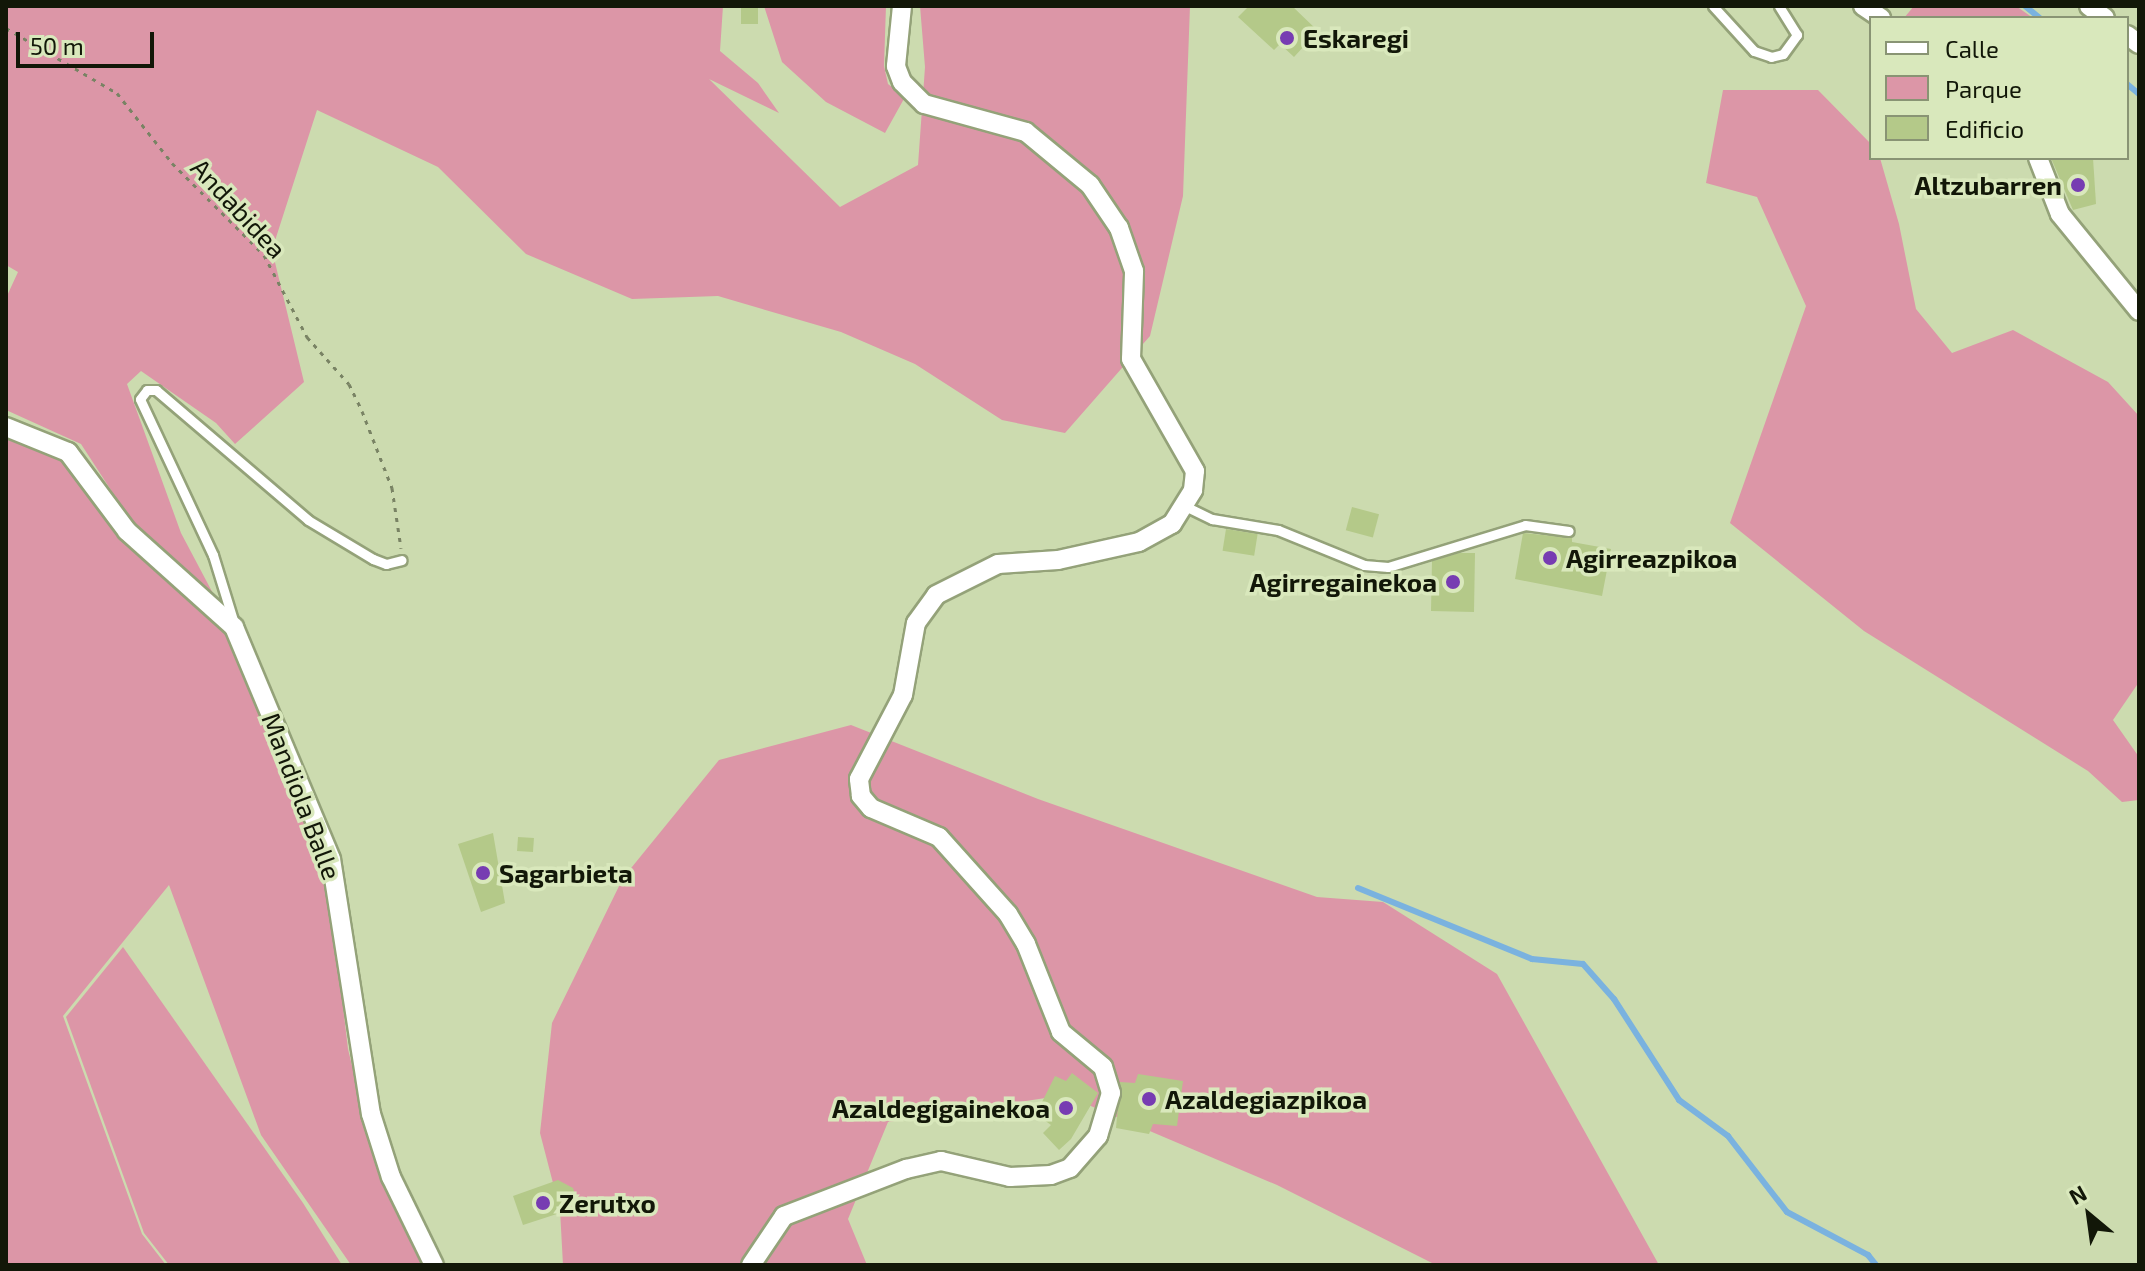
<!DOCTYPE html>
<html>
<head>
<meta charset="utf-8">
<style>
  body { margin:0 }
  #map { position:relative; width:2145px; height:1271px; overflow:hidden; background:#ccdbaf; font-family:"Exo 2",sans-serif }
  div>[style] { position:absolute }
  .green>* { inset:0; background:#dc96a7 }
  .stream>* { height:6px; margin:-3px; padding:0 3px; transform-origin:3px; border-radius:3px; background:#7ab2df }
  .building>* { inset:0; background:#b4c989; transform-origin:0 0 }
  .path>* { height:3px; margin-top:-1.5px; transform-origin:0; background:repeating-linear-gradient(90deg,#798364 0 4px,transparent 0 10px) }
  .roads { filter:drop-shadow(2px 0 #94a279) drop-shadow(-2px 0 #94a279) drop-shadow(0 2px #94a279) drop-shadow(0 -2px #94a279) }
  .service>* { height:9px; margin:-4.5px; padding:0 4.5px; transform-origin:4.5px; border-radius:4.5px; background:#fff }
  .minor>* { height:18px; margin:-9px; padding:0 9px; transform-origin:9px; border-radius:9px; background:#fff }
  .dots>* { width:22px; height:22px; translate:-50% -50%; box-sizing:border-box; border:4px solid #d9e8bc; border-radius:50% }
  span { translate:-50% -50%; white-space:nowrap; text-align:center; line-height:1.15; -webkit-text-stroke:7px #d9e8bc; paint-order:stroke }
  .poi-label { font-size:26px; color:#121708; font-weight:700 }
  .left { translate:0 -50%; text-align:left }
  .right { translate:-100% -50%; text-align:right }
  .street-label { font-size:26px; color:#121708 }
  .frame { position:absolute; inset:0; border:8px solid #121708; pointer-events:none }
  .legend { position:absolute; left:1869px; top:16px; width:260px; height:144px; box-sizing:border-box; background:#d9e8bc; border:2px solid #899474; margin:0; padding:10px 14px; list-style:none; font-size:24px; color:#121708 }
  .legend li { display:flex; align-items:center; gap:16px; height:40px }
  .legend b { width:40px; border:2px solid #899474 }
  .north { position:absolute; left:2049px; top:1175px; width:80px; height:80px; -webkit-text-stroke:6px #d9e8bc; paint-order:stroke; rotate:331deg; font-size:22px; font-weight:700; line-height:32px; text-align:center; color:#121708 }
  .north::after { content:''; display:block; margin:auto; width:28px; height:36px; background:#121708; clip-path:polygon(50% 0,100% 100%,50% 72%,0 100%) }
  .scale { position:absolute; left:16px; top:32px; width:138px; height:36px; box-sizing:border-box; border:4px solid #121708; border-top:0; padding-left:10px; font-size:24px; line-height:28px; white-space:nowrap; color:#121708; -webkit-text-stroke:6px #d9e8bc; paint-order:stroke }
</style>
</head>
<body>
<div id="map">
  <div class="green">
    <i style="clip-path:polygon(6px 6px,723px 6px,720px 51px,758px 83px,779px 113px,709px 79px,840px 207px,918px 165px,925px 67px,920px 6px,1190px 6px,1183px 196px,1150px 336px,1065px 433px,1002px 420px,915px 364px,841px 332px,718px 296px,632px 299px,526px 254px,438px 167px,317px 110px,272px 250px,304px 382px,235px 444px,216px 423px,141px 371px,127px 384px,181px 533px,217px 601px,133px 524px,81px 444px,6px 410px,6px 298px,18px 272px,6px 265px)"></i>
    <i style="clip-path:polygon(764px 6px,886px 6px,884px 66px,888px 84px,905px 97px,885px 133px,826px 102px,782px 62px)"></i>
    <i style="clip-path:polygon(1914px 6px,2016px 6px,2033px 18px,1904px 18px)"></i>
    <i style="clip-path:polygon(1723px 90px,1818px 90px,1871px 144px,1871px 158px,1880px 158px,1899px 224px,1916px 309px,1952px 353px,2013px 330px,2108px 382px,2139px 416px,2139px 682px,2113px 720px,2139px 757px,2139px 800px,2122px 802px,2088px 771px,1864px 631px,1730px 523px,1806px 306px,1757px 197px,1706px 183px)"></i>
    <i style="clip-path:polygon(6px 432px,69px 462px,217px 617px,236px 650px,326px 862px,348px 1049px,374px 1158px,428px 1265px,351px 1265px,261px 1135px,169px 885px,63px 1016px,142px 1234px,166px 1265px,6px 1265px)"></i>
    <i style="clip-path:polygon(851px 725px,1038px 799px,1317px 897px,1383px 902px,1497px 974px,1659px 1265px,1436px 1265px,1277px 1185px,1065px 1095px,888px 1122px,848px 1219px,867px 1265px,563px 1265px,560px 1210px,540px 1133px,552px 1023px,623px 878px,719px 760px)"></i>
    <i style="clip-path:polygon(123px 947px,303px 1203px,342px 1265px,169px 1265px,144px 1233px,66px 1017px)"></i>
  </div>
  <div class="stream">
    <i style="left:2025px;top:6px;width:19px;rotate:39deg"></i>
    <i style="left:2127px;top:84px;width:16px;rotate:40deg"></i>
    <i style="left:1358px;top:888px;width:188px;rotate:22.2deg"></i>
    <i style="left:1532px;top:959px;width:51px;rotate:5.6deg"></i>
    <i style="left:1583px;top:964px;width:47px;rotate:48.5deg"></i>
    <i style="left:1614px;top:999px;width:120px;rotate:57.2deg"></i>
    <i style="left:1679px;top:1100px;width:61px;rotate:36.3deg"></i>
    <i style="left:1728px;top:1136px;width:96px;rotate:52.2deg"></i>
    <i style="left:1787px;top:1212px;width:92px;rotate:28deg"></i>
    <i style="left:1868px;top:1255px;width:13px;rotate:51deg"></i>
  </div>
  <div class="building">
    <i style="left:741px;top:6px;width:17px;height:18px"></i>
    <i style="clip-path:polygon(1249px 6px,1292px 6px,1318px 31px,1294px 57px,1280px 44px,1274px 50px,1238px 17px)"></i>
    <i style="clip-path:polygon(2051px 158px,2093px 158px,2096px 204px,2073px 210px)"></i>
    <i style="left:1352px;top:507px;width:28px;height:24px;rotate:15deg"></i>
    <i style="left:1226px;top:529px;width:32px;height:22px;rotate:9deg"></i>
    <i style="clip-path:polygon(1523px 533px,1572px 538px,1572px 542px,1611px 549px,1602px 596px,1515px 579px)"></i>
    <i style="clip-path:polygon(1459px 553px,1475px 553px,1474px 612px,1431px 611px,1432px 561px)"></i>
    <i style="clip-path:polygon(493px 833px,505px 903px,481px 912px,458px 844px)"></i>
    <i style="left:518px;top:837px;width:16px;height:14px;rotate:4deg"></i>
    <i style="clip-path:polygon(1072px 1073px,1098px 1093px,1071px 1139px,1059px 1150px,1043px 1133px,1051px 1125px,1036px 1114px,1055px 1076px,1066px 1081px)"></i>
    <i style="clip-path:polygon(1138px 1074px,1183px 1081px,1177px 1126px,1153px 1124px,1149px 1134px,1116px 1128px,1120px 1082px,1135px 1083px)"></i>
    <i style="clip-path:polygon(558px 1180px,573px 1188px,576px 1198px,566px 1211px,523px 1225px,513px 1196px)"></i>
  </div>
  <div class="path">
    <i style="left:6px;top:28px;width:129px;rotate:30.4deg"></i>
    <i style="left:117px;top:93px;width:89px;rotate:51.8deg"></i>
    <i style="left:172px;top:163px;width:130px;rotate:45deg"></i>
    <i style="left:264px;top:255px;width:93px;rotate:62.3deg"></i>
    <i style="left:307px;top:337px;width:63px;rotate:48.2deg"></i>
    <i style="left:349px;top:384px;width:30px;rotate:64deg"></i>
    <i style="left:362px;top:411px;width:83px;rotate:68.7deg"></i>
    <i style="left:392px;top:488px;width:61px;rotate:81.5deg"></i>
  </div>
  <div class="roads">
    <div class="service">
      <i style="left:1713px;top:6px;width:61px;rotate:47.7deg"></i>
      <i style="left:1754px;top:51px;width:18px;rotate:19deg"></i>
      <i style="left:1771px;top:57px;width:12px;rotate:-14deg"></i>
      <i style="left:1783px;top:54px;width:24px;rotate:-54deg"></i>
      <i style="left:1797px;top:35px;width:34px;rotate:-122deg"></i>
      <i style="left:1187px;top:507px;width:28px;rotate:26deg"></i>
      <i style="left:1212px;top:519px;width:67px;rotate:9.5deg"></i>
      <i style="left:1278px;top:530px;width:93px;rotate:22.1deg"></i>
      <i style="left:1364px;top:565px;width:24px;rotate:5deg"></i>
      <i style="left:1388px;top:567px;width:143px;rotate:-17deg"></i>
      <i style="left:1525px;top:525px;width:44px;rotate:7.8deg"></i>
      <i style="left:233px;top:620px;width:68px;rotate:-107.1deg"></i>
      <i style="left:213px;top:555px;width:172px;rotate:-115.1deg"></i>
      <i style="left:140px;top:399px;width:11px;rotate:-52deg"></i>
      <i style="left:147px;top:390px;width:9px"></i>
      <i style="left:156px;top:390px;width:200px;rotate:40.5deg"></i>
      <i style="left:308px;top:520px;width:76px;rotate:31deg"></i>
      <i style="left:373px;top:559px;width:14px;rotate:21deg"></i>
      <i style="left:386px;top:564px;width:16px;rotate:-14deg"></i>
    </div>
    <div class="minor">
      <i style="left:1863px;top:6px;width:22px;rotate:34deg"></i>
      <i style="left:2089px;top:6px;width:20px;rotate:37deg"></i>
      <i style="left:2127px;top:35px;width:15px;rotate:37deg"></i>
      <i style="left:2038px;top:158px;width:60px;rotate:68.6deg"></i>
      <i style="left:2060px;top:214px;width:125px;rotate:50.8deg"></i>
      <i style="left:6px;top:427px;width:67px;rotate:22deg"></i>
      <i style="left:68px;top:452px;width:99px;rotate:53.2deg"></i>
      <i style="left:127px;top:531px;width:144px;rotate:41.9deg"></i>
      <i style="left:234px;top:627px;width:251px;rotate:67.3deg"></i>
      <i style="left:331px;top:859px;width:258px;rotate:81.1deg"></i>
      <i style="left:371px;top:1114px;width:66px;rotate:72.4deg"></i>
      <i style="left:391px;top:1177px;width:98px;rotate:64deg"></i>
      <i style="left:751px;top:1265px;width:59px;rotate:-56deg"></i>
      <i style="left:784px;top:1216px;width:131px;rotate:-21.1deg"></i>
      <i style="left:906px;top:1169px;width:36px;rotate:-13deg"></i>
      <i style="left:941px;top:1161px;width:71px;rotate:13.1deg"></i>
      <i style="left:1010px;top:1177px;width:41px;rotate:-2.8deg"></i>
      <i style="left:1051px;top:1175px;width:20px;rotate:-20deg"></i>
      <i style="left:1070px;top:1168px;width:43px;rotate:-48.8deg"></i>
      <i style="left:1098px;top:1136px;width:45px;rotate:-73.2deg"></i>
      <i style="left:1111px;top:1093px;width:27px;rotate:-107deg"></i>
      <i style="left:1103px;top:1067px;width:55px;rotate:-140.2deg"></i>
      <i style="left:1061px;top:1032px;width:95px;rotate:-111.7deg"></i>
      <i style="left:1026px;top:944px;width:35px;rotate:-121deg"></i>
      <i style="left:1008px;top:914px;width:103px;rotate:-131.9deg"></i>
      <i style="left:939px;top:837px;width:74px;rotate:-156.9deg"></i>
      <i style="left:871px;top:808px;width:16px;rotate:-130deg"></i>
      <i style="left:861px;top:796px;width:17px;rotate:-97deg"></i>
      <i style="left:859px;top:779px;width:95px;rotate:-62.4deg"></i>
      <i style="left:903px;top:695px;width:73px;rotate:-79.8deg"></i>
      <i style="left:916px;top:623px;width:34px;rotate:-54deg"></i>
      <i style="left:936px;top:595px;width:69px;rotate:-26.6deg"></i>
      <i style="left:998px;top:564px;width:60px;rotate:-3.8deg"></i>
      <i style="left:1058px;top:560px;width:83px;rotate:-12.5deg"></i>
      <i style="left:1139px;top:542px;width:38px;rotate:-29deg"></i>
      <i style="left:1172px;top:524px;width:40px;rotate:-58deg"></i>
      <i style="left:1193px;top:490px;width:19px;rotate:-84deg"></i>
      <i style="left:1195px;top:471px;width:129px;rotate:-119.7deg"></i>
      <i style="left:1131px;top:359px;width:88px;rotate:-88deg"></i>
      <i style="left:1134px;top:271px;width:46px;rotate:-109.2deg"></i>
      <i style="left:1119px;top:228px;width:52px;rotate:-124deg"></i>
      <i style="left:1090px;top:185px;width:83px;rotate:-140.4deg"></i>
      <i style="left:1026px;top:132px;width:106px;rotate:-164.6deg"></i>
      <i style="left:924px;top:104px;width:31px;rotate:-135deg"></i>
      <i style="left:902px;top:82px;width:17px;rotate:-111deg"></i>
      <i style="left:896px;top:66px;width:60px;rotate:-84.3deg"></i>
    </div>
  </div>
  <div class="dots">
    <i style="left:1287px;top:38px;background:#773cb2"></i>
    <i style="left:2078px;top:185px;background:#773cb2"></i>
    <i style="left:1550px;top:558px;background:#773cb2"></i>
    <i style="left:1453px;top:582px;background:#773cb2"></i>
    <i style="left:483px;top:873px;background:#773cb2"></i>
    <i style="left:1149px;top:1099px;background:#773cb2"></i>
    <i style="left:1066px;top:1108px;background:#773cb2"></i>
    <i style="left:543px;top:1203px;background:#773cb2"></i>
  </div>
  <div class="poi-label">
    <span class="left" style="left:1303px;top:38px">Eskaregi</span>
    <span class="right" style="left:2062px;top:185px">Altzubarren</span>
    <span class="left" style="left:1566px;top:558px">Agirreazpikoa</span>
    <span class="right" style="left:1437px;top:582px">Agirregainekoa</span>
    <span class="left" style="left:499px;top:873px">Sagarbieta</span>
    <span class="left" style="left:1165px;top:1099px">Azaldegiazpikoa</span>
    <span class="right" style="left:1050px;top:1108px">Azaldegigainekoa</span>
    <span class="left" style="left:559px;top:1203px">Zerutxo</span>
  </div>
  <div class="street-label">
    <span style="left:239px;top:208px;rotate:47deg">Andabidea</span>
    <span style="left:302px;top:796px;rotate:69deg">Mandiola Balle</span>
  </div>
  <div class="frame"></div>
  <ul class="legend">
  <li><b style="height:10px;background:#fff"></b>Calle</li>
  <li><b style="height:22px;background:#dc96a7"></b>Parque</li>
  <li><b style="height:22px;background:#b4c989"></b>Edificio</li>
  </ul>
  <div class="north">N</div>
  <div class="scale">50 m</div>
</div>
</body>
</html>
